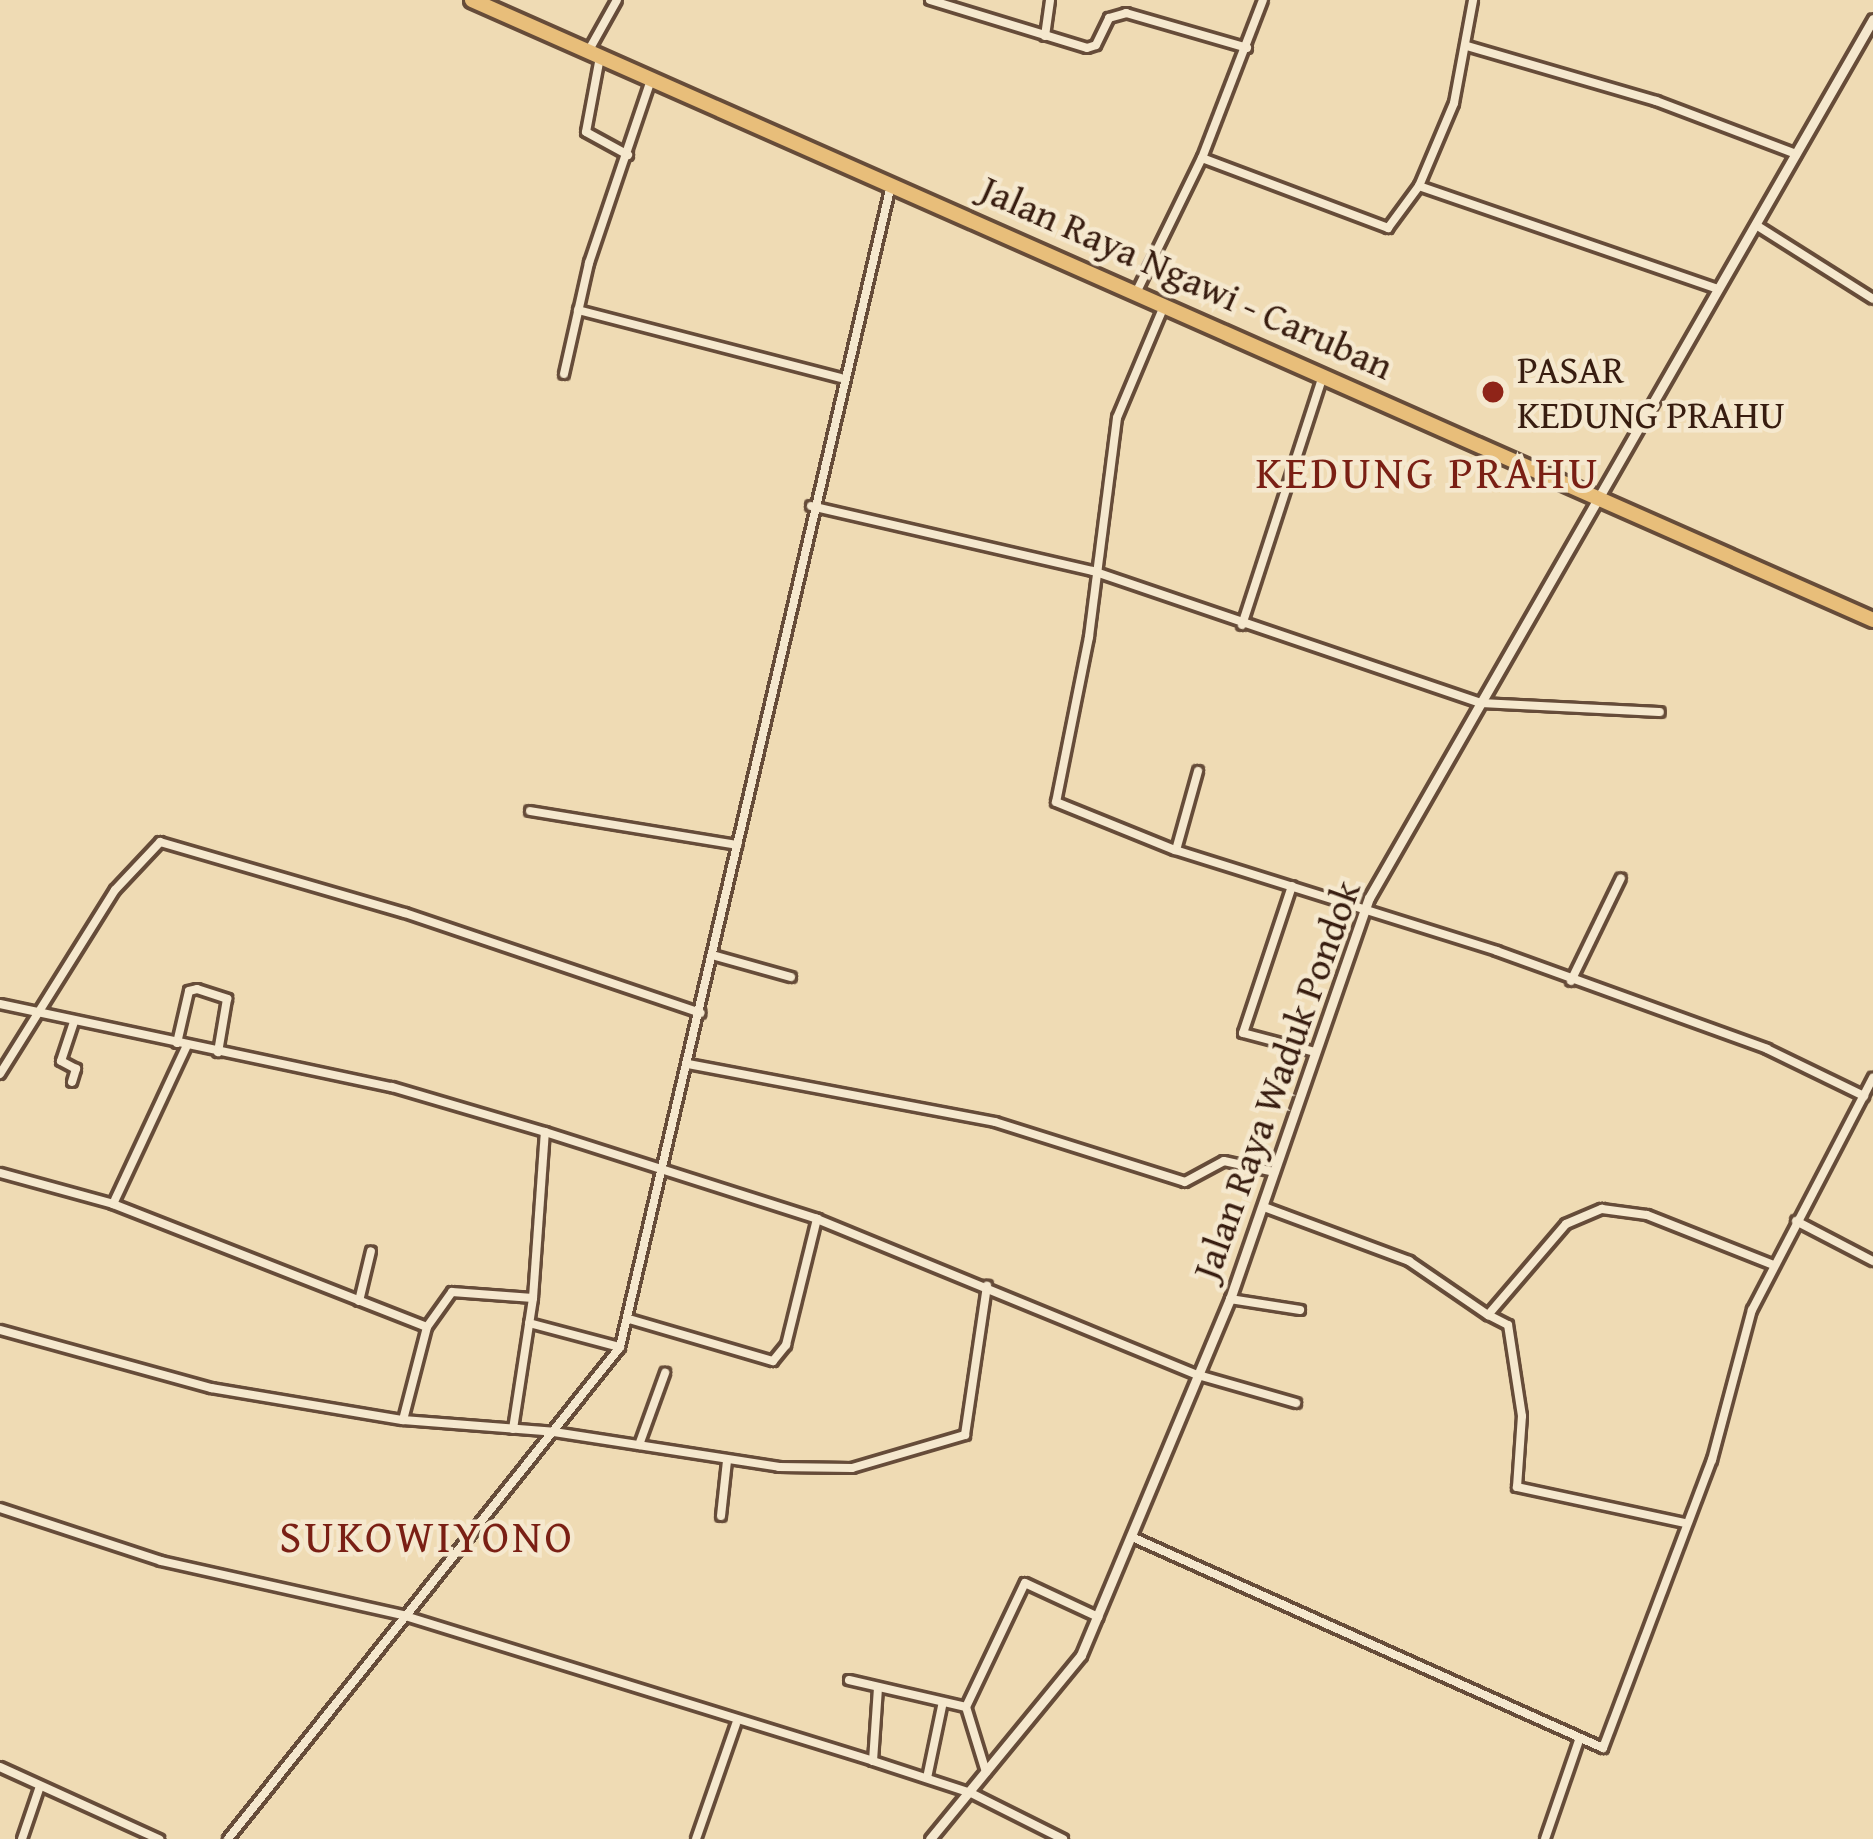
<!DOCTYPE html>
<html>
<head>
<meta charset="utf-8">
<style>
  body { margin:0 }
  #map { position:relative; width:1873px; height:1839px; overflow:hidden; background:#efdbb4; font-family:"Gentium Book Plus",serif }
  div>[style] { position:absolute }
  .roads { filter:drop-shadow(3px 0 #664c39) drop-shadow(-3px 0 #664c39) drop-shadow(0 3px #664c39) drop-shadow(0 -3px #664c39) }
  .minor>* { height:8px; margin:-4px; padding:0 4px; transform-origin:4px; border-radius:4px; background:#f5e8ce }
  .tertiary>* { height:9px; margin:-4.5px; padding:0 4.5px; transform-origin:4.5px; border-radius:4.5px; background:#f5e8ce }
  .trunk>* { height:14px; margin:-7px; padding:0 7px; transform-origin:7px; border-radius:7px; background:#e8be7a }
  .dots>* { width:33px; height:33px; translate:-50% -50%; box-sizing:border-box; border:6px solid #f5e8ce; border-radius:50% }
  span { translate:-50% -50%; white-space:nowrap; text-align:center; line-height:1.15; -webkit-text-stroke:9px #f5e8ce; paint-order:stroke }
  .street-label { font-size:39px; color:#381d10 }
  .poi-label { font-size:39px; color:#381d10 }
  .left { translate:0 -50%; text-align:left }
  .quarter-label { font-size:45px; color:#7a1f14; letter-spacing:3px }
</style>
</head>
<body>
<div id="map">
  <div class="roads">
    <div class="minor">
      <i style="left:930px;top:0;width:164px;rotate:17deg"></i>
      <i style="left:1087px;top:48px;width:9px;rotate:-18deg"></i>
      <i style="left:1096px;top:45px;width:30px;rotate:-64deg"></i>
      <i style="left:1109px;top:18px;width:18px;rotate:-16deg"></i>
      <i style="left:1126px;top:13px;width:126px;rotate:16.1deg"></i>
      <i style="left:1045px;top:36px;width:36px;rotate:-82deg"></i>
      <i style="left:1467px;top:46px;width:197px;rotate:16.2deg"></i>
      <i style="left:1656px;top:101px;width:150px;rotate:20.7deg"></i>
      <i style="left:589px;top:50px;width:57px;rotate:-60.8deg"></i>
      <i style="left:600px;top:57px;width:76px;rotate:100.6deg"></i>
      <i style="left:586px;top:132px;width:48px;rotate:28.7deg"></i>
      <i style="left:1202px;top:158px;width:199px;rotate:20.6deg"></i>
      <i style="left:1388px;top:228px;width:52px;rotate:-53.6deg"></i>
      <i style="left:1419px;top:186px;width:90px;rotate:-67.1deg"></i>
      <i style="left:1454px;top:103px;width:105px;rotate:-79.5deg"></i>
      <i style="left:1419px;top:186px;width:316px;rotate:19deg"></i>
      <i style="left:1756px;top:225px;width:138px;rotate:32.3deg"></i>
      <i style="left:1137px;top:291px;width:148px;rotate:-64deg"></i>
      <i style="left:1202px;top:158px;width:169px;rotate:-68.9deg"></i>
      <i style="left:1164px;top:306px;width:121px;rotate:112.8deg"></i>
      <i style="left:1117px;top:418px;width:221px;rotate:97.3deg"></i>
      <i style="left:1089px;top:637px;width:168px;rotate:101.3deg"></i>
      <i style="left:1056px;top:802px;width:128px;rotate:22deg"></i>
      <i style="left:1175px;top:850px;width:337px;rotate:17.4deg"></i>
      <i style="left:1497px;top:951px;width:287px;rotate:19.9deg"></i>
      <i style="left:1767px;top:1049px;width:108px;rotate:25.9deg"></i>
      <i style="left:578px;top:310px;width:271px;rotate:14.5deg"></i>
      <i style="left:564px;top:374px;width:114px;rotate:-77.3deg"></i>
      <i style="left:589px;top:263px;width:196px;rotate:-71.3deg"></i>
      <i style="left:811px;top:506px;width:289px;rotate:13deg"></i>
      <i style="left:1093px;top:571px;width:409px;rotate:18.8deg"></i>
      <i style="left:1480px;top:703px;width:180px;rotate:2.9deg"></i>
      <i style="left:1242px;top:625px;width:263px;rotate:-72deg"></i>
      <i style="left:530px;top:811px;width:210px;rotate:9.3deg"></i>
      <i style="left:1176px;top:850px;width:82px;rotate:-74.4deg"></i>
      <i style="left:1292px;top:886px;width:155px;rotate:108.4deg"></i>
      <i style="left:1243px;top:1033px;width:74px;rotate:14.8deg"></i>
      <i style="left:712px;top:955px;width:82px;rotate:15.6deg"></i>
      <i style="left:1571px;top:981px;width:114px;rotate:-64.1deg"></i>
      <i style="left:0;top:1004px;width:401px;rotate:12deg"></i>
      <i style="left:392px;top:1087px;width:159px;rotate:16.4deg"></i>
      <i style="left:545px;top:1132px;width:286px;rotate:17.7deg"></i>
      <i style="left:817px;top:1219px;width:412px;rotate:22.3deg"></i>
      <i style="left:1198px;top:1375px;width:102px;rotate:15.9deg"></i>
      <i style="left:177px;top:1043px;width:53px;rotate:-77deg"></i>
      <i style="left:189px;top:991px;width:8px;rotate:-14deg"></i>
      <i style="left:197px;top:989px;width:32px;rotate:18deg"></i>
      <i style="left:227px;top:999px;width:54px;rotate:99.6deg"></i>
      <i style="left:688px;top:1064px;width:312px;rotate:10.7deg"></i>
      <i style="left:995px;top:1122px;width:199px;rotate:17.5deg"></i>
      <i style="left:1185px;top:1182px;width:44px;rotate:-28.3deg"></i>
      <i style="left:1224px;top:1161px;width:51px;rotate:12.4deg"></i>
      <i style="left:0;top:1074px;width:217px;rotate:-58deg"></i>
      <i style="left:115px;top:890px;width:66px;rotate:-46.8deg"></i>
      <i style="left:160px;top:842px;width:255px;rotate:16.2deg"></i>
      <i style="left:405px;top:913px;width:312px;rotate:18.7deg"></i>
      <i style="left:72px;top:1082px;width:14px;rotate:-73deg"></i>
      <i style="left:76px;top:1069px;width:17px;rotate:-152deg"></i>
      <i style="left:61px;top:1061px;width:41px;rotate:-71.6deg"></i>
      <i style="left:0;top:1173px;width:117px;rotate:15.3deg"></i>
      <i style="left:113px;top:1204px;width:337px;rotate:21.4deg"></i>
      <i style="left:113px;top:1204px;width:175px;rotate:-65deg"></i>
      <i style="left:1264px;top:1207px;width:155px;rotate:20.4deg"></i>
      <i style="left:1409px;top:1261px;width:96px;rotate:34.4deg"></i>
      <i style="left:1796px;top:1221px;width:87px;rotate:27.5deg"></i>
      <i style="left:1230px;top:1299px;width:71px;rotate:8.9deg"></i>
      <i style="left:359px;top:1301px;width:51px;rotate:-76.5deg"></i>
      <i style="left:629px;top:1319px;width:150px;rotate:16.3deg"></i>
      <i style="left:773px;top:1361px;width:21px;rotate:-51deg"></i>
      <i style="left:786px;top:1345px;width:130px;rotate:-76.2deg"></i>
      <i style="left:529px;top:1323px;width:94px;rotate:14.8deg"></i>
      <i style="left:0;top:1330px;width:219px;rotate:15.4deg"></i>
      <i style="left:211px;top:1388px;width:195px;rotate:9.5deg"></i>
      <i style="left:403px;top:1420px;width:151px;rotate:4.5deg"></i>
      <i style="left:554px;top:1432px;width:228px;rotate:8.8deg"></i>
      <i style="left:779px;top:1467px;width:73px;rotate:0.8deg"></i>
      <i style="left:852px;top:1468px;width:118px;rotate:-16.3deg"></i>
      <i style="left:965px;top:1435px;width:151px;rotate:-81.6deg"></i>
      <i style="left:403px;top:1420px;width:96px;rotate:-75.5deg"></i>
      <i style="left:427px;top:1327px;width:43px;rotate:-54.5deg"></i>
      <i style="left:452px;top:1292px;width:81px;rotate:4.2deg"></i>
      <i style="left:513px;top:1429px;width:133px;rotate:-81.3deg"></i>
      <i style="left:533px;top:1298px;width:166px;rotate:-85.9deg"></i>
      <i style="left:639px;top:1445px;width:77px;rotate:-70.1deg"></i>
      <i style="left:0;top:1508px;width:169px;rotate:18.2deg"></i>
      <i style="left:161px;top:1561px;width:247px;rotate:12.6deg"></i>
      <i style="left:402px;top:1615px;width:493px;rotate:17.2deg"></i>
      <i style="left:873px;top:1761px;width:103px;rotate:18.1deg"></i>
      <i style="left:971px;top:1793px;width:103px;rotate:26.6deg"></i>
      <i style="left:721px;top:1516px;width:55px;rotate:-83.8deg"></i>
      <i style="left:1685px;top:1523px;width:172px;rotate:-167.9deg"></i>
      <i style="left:1517px;top:1487px;width:71px;rotate:-86deg"></i>
      <i style="left:1522px;top:1416px;width:92px;rotate:-98.7deg"></i>
      <i style="left:1508px;top:1325px;width:22px;rotate:-153deg"></i>
      <i style="left:1488px;top:1315px;width:120px;rotate:-49.4deg"></i>
      <i style="left:1566px;top:1224px;width:39px;rotate:-23deg"></i>
      <i style="left:1602px;top:1209px;width:45px;rotate:7.6deg"></i>
      <i style="left:1647px;top:1215px;width:136px;rotate:21.6deg"></i>
      <i style="left:1132px;top:1537px;width:516px;rotate:24.13deg"></i>
      <i style="left:1603px;top:1748px;width:308px;rotate:-69.3deg"></i>
      <i style="left:1712px;top:1460px;width:155px;rotate:-75.1deg"></i>
      <i style="left:1752px;top:1310px;width:262px;rotate:-62.5deg"></i>
      <i style="left:849px;top:1680px;width:120px;rotate:13deg"></i>
      <i style="left:966px;top:1707px;width:68px;rotate:72.9deg"></i>
      <i style="left:966px;top:1707px;width:137px;rotate:-64.6deg"></i>
      <i style="left:1025px;top:1583px;width:81px;rotate:25deg"></i>
      <i style="left:873px;top:1761px;width:73px;rotate:-86.1deg"></i>
      <i style="left:0;top:1767px;width:175px;rotate:24.4deg"></i>
      <i style="left:927px;top:1778px;width:74px;rotate:-78.2deg"></i>
      <i style="left:22px;top:1839px;width:56px;rotate:-71.2deg"></i>
      <i style="left:228px;top:1839px;width:629px;rotate:-51.45deg"></i>
      <i style="left:620px;top:1347px;width:1193px;rotate:-76.87deg"></i>
      <i style="left:696px;top:1839px;width:122px;rotate:-70.8deg"></i>
      <i style="left:1545px;top:1839px;width:105px;rotate:-71deg"></i>
    </div>
    <div class="tertiary">
      <i style="left:930px;top:1839px;width:238px;rotate:-50.6deg"></i>
      <i style="left:1081px;top:1655px;width:386px;rotate:-67.3deg"></i>
      <i style="left:1230px;top:1299px;width:424px;rotate:-70.9deg"></i>
      <i style="left:1369px;top:898px;width:1013px;rotate:-60.17deg"></i>
    </div>
    <div class="trunk">
      <i style="left:472px;top:0;width:1532px;rotate:23.87deg"></i>
    </div>
  </div>
  <div class="dots">
    <i style="left:1493px;top:392px;background:#8f2418"></i>
  </div>
  <div class="street-label">
    <span style="left:1187px;top:277px;rotate:24deg">Jalan Raya Ngawi - Caruban</span>
    <span style="left:1276px;top:1080px;rotate:-70deg">Jalan Raya Waduk Pondok</span>
  </div>
  <div class="poi-label">
    <span class="left" style="left:1517px;top:392px">PASAR<br>KEDUNG PRAHU</span>
  </div>
  <div class="quarter-label">
    <span style="left:1428px;top:472px">KEDUNG PRAHU</span>
    <span style="left:427px;top:1536px">SUKOWIYONO</span>
  </div>
</div>
</body>
</html>
